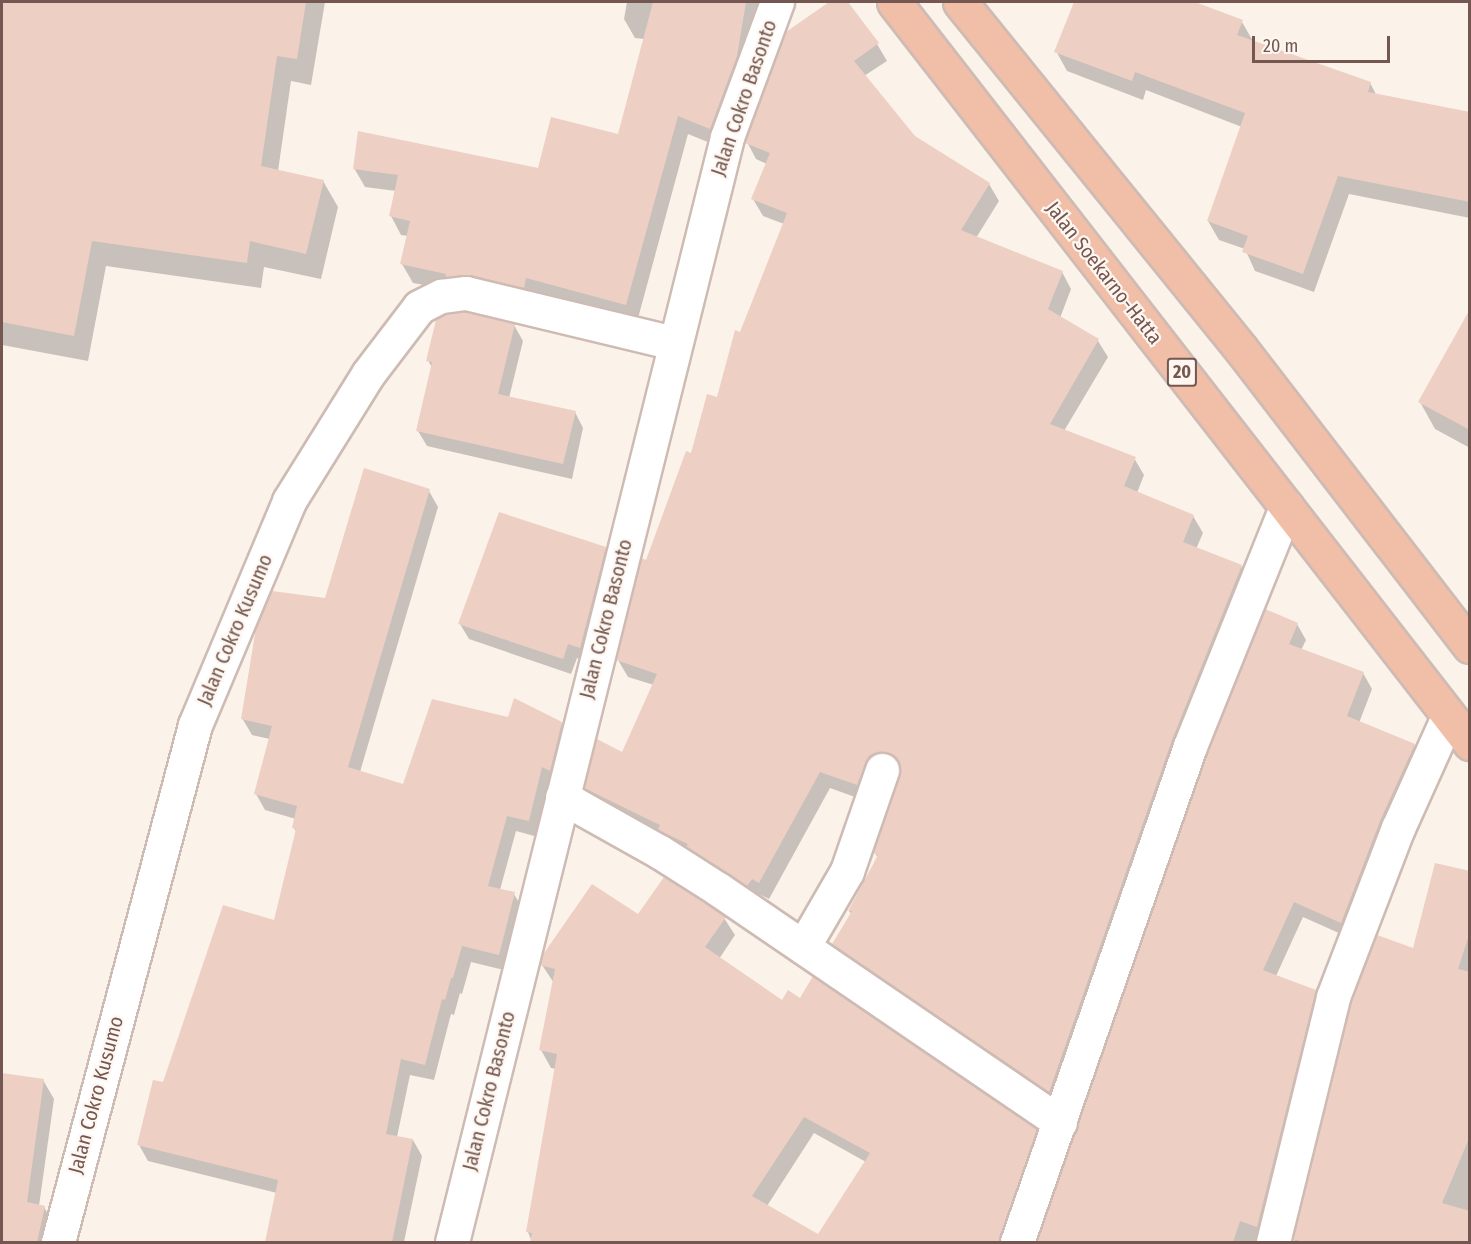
<!DOCTYPE html>
<html>
<head>
<meta charset="utf-8">
<style>
  body { margin:0 }
  #map { position:relative; width:1471px; height:1244px; overflow:hidden; background:#fbf2ea; font-family:"Fira Sans Condensed",sans-serif }
  div>[style] { position:absolute }
  .shadow>* { inset:0; background:#0003 }
  .building>* { inset:0; background:#eecfc4 }
  .roads { filter:drop-shadow(2px 0 #cebbb4) drop-shadow(-2px 0 #cebbb4) drop-shadow(0 2px #cebbb4) drop-shadow(0 -2px #cebbb4) }
  .minor>* { height:33px; margin:-16.5px; padding:0 16.5px; transform-origin:16.5px; border-radius:16.5px; background:#fff }
  .tertiary>* { height:33px; margin:-16.5px; padding:0 16.5px; transform-origin:16.5px; border-radius:16.5px; background:#fff }
  .trunk>* { height:33px; margin:-16.5px; padding:0 16.5px; transform-origin:16.5px; border-radius:16.5px; background:#f1bea8 }
  span { translate:-50% -50%; white-space:nowrap; text-align:center; line-height:1.15; -webkit-text-stroke:4.5px #fef7f1; paint-order:stroke }
  .shield-label span { padding:2px 4px; background:#fef7f1; border:2px solid; border-radius:4px; -webkit-text-stroke-width:0 }
  .shield-label { font-size:18px; color:#745750; font-weight:700 }
  .street-label { font-size:20px; color:#745750 }
  .frame { position:absolute; inset:0; border:3px solid #745750; pointer-events:none }
  .scale { position:absolute; left:1252px; top:36px; width:138px; height:27px; box-sizing:border-box; border:3px solid #745750; border-top:0; padding-left:8px; font-size:18px; line-height:21px; white-space:nowrap; color:#745750; -webkit-text-stroke:4px #fef7f1; paint-order:stroke }
</style>
</head>
<body>
<div id="map">
  <div class="shadow">
    <i style="clip-path:polygon(2px 2px,325px 2px,311px 85px,291px 81px,278px 171px,323px 181px,338px 207px,321px 279px,264px 267px,261px 288px,106px 266px,88px 361px,2px 345px)"></i>
    <i style="clip-path:polygon(627px 2px,759px 2px,747px 75px,720px 147px,688px 134px,637px 322px,413px 283px,402px 264px,408px 236px,401px 235px,391px 216px,396px 191px,365px 187px,354px 168px,539px 170px,619px 136px,644px 39px,635px 38px,624px 19px)"></i>
    <i style="clip-path:polygon(831px 2px,846px 2px,877px 44px,887px 61px,864px 76px,914px 137px,989px 184px,999px 201px,976px 238px,1062px 272px,1071px 289px,1060px 318px,1098px 341px,1108px 357px,1064px 431px,1134px 458px,1144px 475px,1137px 493px,1193px 516px,1203px 533px,1196px 549px,1241px 566px,1251px 583px,1059px 1108px,844px 961px,834px 944px,852px 915px,849px 911px,878px 858px,875px 853px,902px 771px,888px 768px,866px 801px,830px 788px,769px 899px,761px 895px,757px 902px,596px 805px,586px 788px,623px 754px,654px 685px,628px 677px,618px 660px,647px 562px,718px 399px,784px 224px,763px 216px,753px 199px,767px 164px,756px 159px,747px 142px,787px 33px)"></i>
    <i style="clip-path:polygon(1076px 2px,1190px 2px,1242px 22px,1253px 41px,1370px 83px,1377px 96px,1470px 114px,1470px 218px,1349px 194px,1314px 292px,1255px 271px,1245px 249px,1219px 240px,1208px 221px,1242px 127px,1146px 90px,1143px 100px,1067px 71px,1056px 51px)"></i>
    <i style="clip-path:polygon(1470px 312px,1470px 448px,1435px 429px,1420px 402px)"></i>
    <i style="clip-path:polygon(514px 325px,523px 341px,509px 398px,575px 412px,583px 428px,572px 479px,427px 446px,418px 431px,432px 368px,428px 360px)"></i>
    <i style="clip-path:polygon(429px 491px,438px 507px,360px 772px,404px 786px,509px 719px,561px 723px,571px 739px,538px 837px,516px 831px,500px 890px,514px 894px,523px 910px,508px 971px,471px 962px,462px 994px,460px 993px,454px 1015px,451px 1014px,434px 1080px,410px 1075px,397px 1137px,413px 1140px,422px 1156px,404px 1242px,267px 1242px,277px 1193px,148px 1161px,139px 1145px,164px 1084px,275px 922px,297px 833px,294px 828px,296px 819px,265px 810px,256px 794px,270px 739px,252px 735px,242px 718px,326px 600px)"></i>
    <i style="clip-path:polygon(605px 548px,614px 563px,589px 663px,577px 658px,571px 674px,469px 639px,460px 624px)"></i>
    <i style="clip-path:polygon(1297px 624px,1306px 640px,1301px 650px,1363px 673px,1372px 689px,1359px 723px,1414px 745px,1423px 761px,1350px 938px,1303px 917px,1276px 976px,1315px 991px,1324px 1007px,1266px 1242px,1052px 1242px,1044px 1227px)"></i>
    <i style="clip-path:polygon(1470px 873px,1470px 1242px,1294px 1242px,1352px 1003px,1414px 950px)"></i>
    <i style="clip-path:polygon(evenodd,638px 917px,724px 918px,735px 935px,719px 959px,782px 1003px,1036px 1130px,1046px 1147px,1013px 1242px,532px 1242px,528px 1232px,556px 1069px,551px 1068px,541px 1050px,554px 983px,542px 965px,638px 917px,814px 1133px,866px 1162px,819px 1236px,767px 1206px,814px 1133px)"></i>
    <i style="clip-path:polygon(2px 1074px,43px 1080px,54px 1099px,39px 1206px,44px 1207px,55px 1227px,52px 1242px,2px 1242px)"></i>
  </div>
  <div class="building">
    <i style="clip-path:polygon(2px 2px,306px 2px,297px 59px,277px 56px,261px 166px,324px 180px,306px 254px,250px 241px,247px 263px,92px 241px,74px 336px,2px 322px)"></i>
    <i style="clip-path:polygon(653px 2px,746px 2px,737px 56px,710px 129px,678px 116px,626px 305px,526px 278px,524px 288px,470px 275px,446px 277px,446px 274px,400px 264px,410px 221px,389px 216px,398px 175px,353px 169px,358px 131px,538px 168px,551px 117px,618px 134px)"></i>
    <i style="clip-path:polygon(829px 2px,848px 2px,879px 43px,854px 61px,915px 136px,990px 183px,961px 230px,1063px 271px,1048px 309px,1099px 339px,1050px 424px,1136px 457px,1124px 486px,1194px 515px,1183px 542px,1242px 565px,1172px 740px,1049px 1092px,832px 944px,852px 911px,848px 911px,878px 855px,873px 853px,900px 776px,900px 767px,897px 758px,889px 753px,878px 752px,869px 756px,857px 785px,820px 772px,759px 883px,752px 879px,747px 886px,686px 847px,688px 844px,658px 830px,660px 825px,584px 788px,597px 739px,622px 752px,657px 674px,616px 660px,641px 558px,646px 560px,686px 451px,691px 453px,707px 394px,717px 397px,735px 330px,740px 332px,787px 213px,751px 199px,770px 153px,745px 143px,786px 32px)"></i>
    <i style="clip-path:polygon(1074px 2px,1195px 2px,1243px 20px,1237px 35px,1371px 82px,1368px 92px,1470px 112px,1470px 202px,1338px 176px,1303px 274px,1242px 252px,1248px 236px,1207px 221px,1245px 113px,1135px 72px,1132px 81px,1054px 52px)"></i>
    <i style="clip-path:polygon(1470px 309px,1470px 430px,1418px 402px)"></i>
    <i style="clip-path:polygon(465px 312px,515px 324px,498px 394px,576px 411px,563px 464px,416px 431px,432px 362px,426px 361px,436px 320px,446px 314px)"></i>
    <i style="clip-path:polygon(364px 468px,430px 489px,348px 767px,403px 784px,432px 699px,508px 717px,514px 698px,562px 722px,550px 771px,542px 767px,529px 821px,507px 816px,488px 886px,515px 892px,499px 955px,462px 946px,453px 978px,451px 978px,445px 1000px,442px 999px,425px 1065px,401px 1059px,386px 1134px,413px 1139px,392px 1242px,265px 1242px,278px 1180px,137px 1145px,153px 1080px,163px 1082px,223px 905px,274px 920px,296px 829px,292px 828px,297px 806px,254px 794px,272px 726px,241px 719px,256px 628px,272px 591px,325px 598px)"></i>
    <i style="clip-path:polygon(499px 512px,606px 547px,580px 648px,568px 644px,563px 659px,458px 624px)"></i>
    <i style="clip-path:polygon(1265px 609px,1298px 623px,1289px 644px,1364px 672px,1347px 716px,1415px 744px,1380px 821px,1341px 923px,1294px 902px,1263px 970px,1316px 990px,1257px 1227px,1240px 1221px,1233px 1242px,1037px 1242px,1208px 753px)"></i>
    <i style="clip-path:polygon(1435px 863px,1470px 871px,1470px 932px,1458px 969px,1470px 972px,1470px 1136px,1442px 1203px,1470px 1211px,1470px 1242px,1304px 1242px,1293px 1239px,1351px 1003px,1377px 935px,1413px 948px)"></i>
    <i style="clip-path:polygon(evenodd,664px 877px,726px 917px,705px 947px,782px 1000px,788px 990px,800px 998px,813px 976px,1037px 1129px,999px 1242px,530px 1242px,532px 1233px,526px 1232px,557px 1054px,539px 1050px,555px 969px,540px 965px,542px 956px,592px 884px,638px 914px,664px 877px,804px 1117px,870px 1153px,818px 1234px,752px 1196px,804px 1117px)"></i>
    <i style="clip-path:polygon(2px 1073px,44px 1079px,27px 1202px,45px 1206px,37px 1242px,2px 1242px)"></i>
  </div>
  <div class="roads">
    <div class="minor">
      <i style="left:562px;top:797px;width:112px;rotate:29.3deg"></i>
      <i style="left:660px;top:852px;width:69px;rotate:32.5deg"></i>
      <i style="left:718px;top:889px;width:414px;rotate:34.3deg"></i>
      <i style="left:803px;top:947px;width:88px;rotate:-59.9deg"></i>
      <i style="left:847px;top:871px;width:107px;rotate:-70.9deg"></i>
      <i style="left:58px;top:1242px;width:535px;rotate:-75.16deg"></i>
      <i style="left:195px;top:725px;width:243px;rotate:-67.2deg"></i>
      <i style="left:289px;top:501px;width:150px;rotate:-58.1deg"></i>
      <i style="left:368px;top:374px;width:84px;rotate:-52.7deg"></i>
      <i style="left:419px;top:307px;width:25px;rotate:-27deg"></i>
      <i style="left:441px;top:296px;width:25px;rotate:-7deg"></i>
      <i style="left:466px;top:293px;width:215px;rotate:13.5deg"></i>
      <i style="left:1017px;top:1242px;width:525px;rotate:-70.77deg"></i>
      <i style="left:1190px;top:746px;width:258px;rotate:-68.1deg"></i>
      <i style="left:1273px;top:1242px;width:252px;rotate:-76.2deg"></i>
      <i style="left:1333px;top:997px;width:181px;rotate:-69deg"></i>
      <i style="left:1398px;top:828px;width:122px;rotate:-65.8deg"></i>
    </div>
    <div class="tertiary">
      <i style="left:452px;top:1242px;width:1139px;rotate:-76.02deg"></i>
      <i style="left:727px;top:137px;width:144px;rotate:-69.7deg"></i>
    </div>
    <div class="trunk">
      <i style="left:894px;top:2px;width:939px;rotate:52.14deg"></i>
      <i style="left:960px;top:2px;width:447px;rotate:51deg"></i>
      <i style="left:1241px;top:349px;width:375px;rotate:52.4deg"></i>
    </div>
  </div>
  <div class="shield-label">
    <span style="left:1182px;top:372px">20</span>
  </div>
  <div class="street-label">
    <span style="left:744px;top:98px;rotate:-71deg">Jalan Cokro Basonto</span>
    <span style="left:1104px;top:273px;rotate:52deg">Jalan Soekarno-Hatta</span>
    <span style="left:606px;top:619px;rotate:-76deg">Jalan Cokro Basonto</span>
    <span style="left:235px;top:630px;rotate:-67deg">Jalan Cokro Kusumo</span>
    <span style="left:489px;top:1091px;rotate:-76deg">Jalan Cokro Basonto</span>
    <span style="left:96px;top:1095px;rotate:-75deg">Jalan Cokro Kusumo</span>
  </div>
  <div class="frame"></div>
  <div class="scale">20 m</div>
</div>
</body>
</html>
